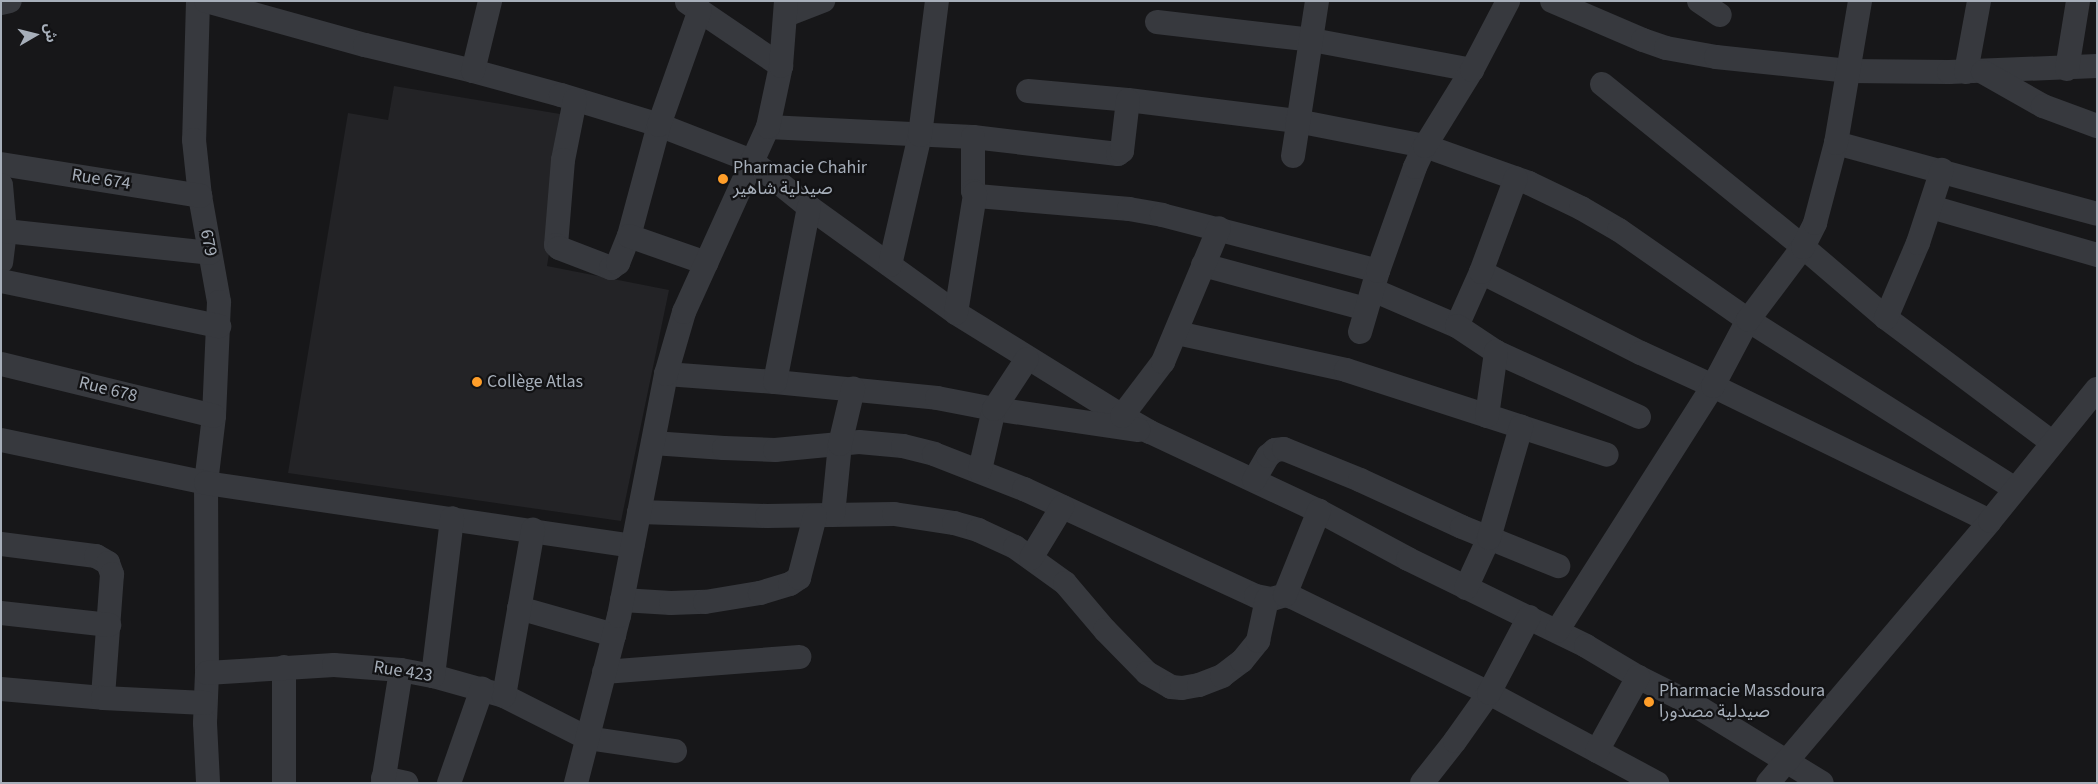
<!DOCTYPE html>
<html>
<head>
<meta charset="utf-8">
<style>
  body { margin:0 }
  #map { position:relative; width:2098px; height:784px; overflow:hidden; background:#171719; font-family:"Source Sans 3","Noto Sans Arabic",sans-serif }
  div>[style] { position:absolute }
  .built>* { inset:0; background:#232326 }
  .street>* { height:24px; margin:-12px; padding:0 12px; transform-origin:12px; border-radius:12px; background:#37393e }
  .dots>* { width:14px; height:14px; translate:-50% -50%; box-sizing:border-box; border:2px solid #121214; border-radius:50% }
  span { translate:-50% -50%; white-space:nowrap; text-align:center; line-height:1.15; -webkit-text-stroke:4.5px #121214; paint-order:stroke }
  .poi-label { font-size:18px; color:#a7afba }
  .left { translate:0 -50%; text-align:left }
  .street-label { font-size:18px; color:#a7afba }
  .frame { position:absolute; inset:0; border:2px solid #a7afba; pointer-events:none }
  .north { position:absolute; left:10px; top:10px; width:50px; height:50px; -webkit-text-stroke:4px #121214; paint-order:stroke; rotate:82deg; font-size:14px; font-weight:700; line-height:20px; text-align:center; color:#a7afba }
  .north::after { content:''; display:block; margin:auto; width:18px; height:22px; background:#a7afba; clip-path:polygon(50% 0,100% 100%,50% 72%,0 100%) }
</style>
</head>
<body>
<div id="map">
  <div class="built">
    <i style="clip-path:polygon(394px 86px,572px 116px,547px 266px,669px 290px,621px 521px,288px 473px,348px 113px,388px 120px)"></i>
  </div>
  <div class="street">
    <i style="left:198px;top:1px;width:139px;rotate:91.6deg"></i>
    <i style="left:194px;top:140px;width:56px;rotate:83.9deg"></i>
    <i style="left:200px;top:196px;width:108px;rotate:79.8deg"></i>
    <i style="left:219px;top:302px;width:114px;rotate:92.5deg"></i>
    <i style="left:214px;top:416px;width:67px;rotate:96.8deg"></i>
    <i style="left:206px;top:483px;width:190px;rotate:89.7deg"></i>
    <i style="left:207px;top:673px;width:50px;rotate:92.3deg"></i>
    <i style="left:205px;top:723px;width:60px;rotate:87.1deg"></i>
    <i style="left:206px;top:1px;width:165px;rotate:15.5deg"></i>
    <i style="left:365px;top:45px;width:111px;rotate:13.5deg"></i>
    <i style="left:473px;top:71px;width:91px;rotate:15.3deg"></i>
    <i style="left:561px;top:95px;width:102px;rotate:17deg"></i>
    <i style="left:659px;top:125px;width:100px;rotate:21.2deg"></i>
    <i style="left:752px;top:161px;width:73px;rotate:38.9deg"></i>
    <i style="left:809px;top:207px;width:181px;rotate:35.8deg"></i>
    <i style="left:956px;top:313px;width:195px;rotate:31.8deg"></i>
    <i style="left:1122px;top:416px;width:32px;rotate:30deg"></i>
    <i style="left:1150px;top:432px;width:187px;rotate:25.1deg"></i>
    <i style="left:1319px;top:511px;width:101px;rotate:28.3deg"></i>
    <i style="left:1408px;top:559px;width:198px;rotate:26deg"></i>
    <i style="left:1586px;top:646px;width:61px;rotate:30.8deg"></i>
    <i style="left:1638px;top:677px;width:67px;rotate:26.6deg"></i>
    <i style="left:1698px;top:707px;width:145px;rotate:31.5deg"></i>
    <i style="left:1552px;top:1px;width:99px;rotate:23.2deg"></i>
    <i style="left:1643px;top:40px;width:24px;rotate:19deg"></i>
    <i style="left:1666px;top:48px;width:51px;rotate:10.2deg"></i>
    <i style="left:1716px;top:57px;width:134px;rotate:6deg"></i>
    <i style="left:1849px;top:71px;width:100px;rotate:0.6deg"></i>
    <i style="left:1949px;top:72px;width:148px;rotate:-2.3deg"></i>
    <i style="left:1699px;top:1px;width:25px;rotate:34deg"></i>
    <i style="left:687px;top:2px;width:114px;rotate:34.2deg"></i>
    <i style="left:1px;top:3px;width:9px;rotate:-13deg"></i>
    <i style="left:786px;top:15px;width:40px;rotate:-21deg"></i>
    <i style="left:1157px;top:22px;width:156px;rotate:6.6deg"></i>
    <i style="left:1312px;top:40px;width:163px;rotate:10.6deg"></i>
    <i style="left:2067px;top:69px;width:69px;rotate:-80.8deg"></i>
    <i style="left:473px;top:71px;width:72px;rotate:-76.3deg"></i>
    <i style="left:1966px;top:72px;width:72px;rotate:-79.6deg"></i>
    <i style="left:1983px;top:72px;width:69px;rotate:29.5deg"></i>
    <i style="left:2043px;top:106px;width:58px;rotate:20.3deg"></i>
    <i style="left:1602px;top:84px;width:259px;rotate:39deg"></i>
    <i style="left:1803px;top:247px;width:109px;rotate:40.5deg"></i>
    <i style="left:1886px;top:318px;width:207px;rotate:36.8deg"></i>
    <i style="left:1028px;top:91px;width:100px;rotate:5.1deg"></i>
    <i style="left:1128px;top:100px;width:170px;rotate:7.1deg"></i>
    <i style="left:1297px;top:121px;width:130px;rotate:11.1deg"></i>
    <i style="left:1425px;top:146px;width:110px;rotate:19.6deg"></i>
    <i style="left:1529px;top:183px;width:58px;rotate:25.7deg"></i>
    <i style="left:1581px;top:208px;width:44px;rotate:30.1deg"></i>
    <i style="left:1619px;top:230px;width:157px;rotate:34.9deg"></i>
    <i style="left:1748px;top:320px;width:316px;rotate:32.3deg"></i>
    <i style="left:575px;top:100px;width:61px;rotate:101.3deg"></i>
    <i style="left:563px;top:160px;width:85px;rotate:94.7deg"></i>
    <i style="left:556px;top:245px;width:4px;rotate:45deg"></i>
    <i style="left:559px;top:248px;width:56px;rotate:21deg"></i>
    <i style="left:611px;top:268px;width:9px;rotate:-36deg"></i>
    <i style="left:618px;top:263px;width:29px;rotate:-68deg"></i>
    <i style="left:629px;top:236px;width:115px;rotate:-74.9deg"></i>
    <i style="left:659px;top:125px;width:122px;rotate:-70.4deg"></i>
    <i style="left:768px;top:127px;width:205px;rotate:2.8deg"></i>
    <i style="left:973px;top:137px;width:146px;rotate:6.7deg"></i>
    <i style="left:1118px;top:154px;width:5px;rotate:-37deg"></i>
    <i style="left:1122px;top:151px;width:51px;rotate:-83.3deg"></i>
    <i style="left:973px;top:137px;width:54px;rotate:90deg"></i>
    <i style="left:973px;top:191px;width:6px;rotate:51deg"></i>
    <i style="left:977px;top:196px;width:153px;rotate:4.9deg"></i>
    <i style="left:1129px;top:209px;width:34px;rotate:10deg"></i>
    <i style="left:1162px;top:215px;width:223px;rotate:14.5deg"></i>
    <i style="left:1836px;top:143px;width:270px;rotate:15.2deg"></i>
    <i style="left:1293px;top:156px;width:157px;rotate:-81.2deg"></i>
    <i style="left:1px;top:164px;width:202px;rotate:9.1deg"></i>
    <i style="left:1px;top:185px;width:46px;rotate:85deg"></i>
    <i style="left:5px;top:231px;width:31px;rotate:97deg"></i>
    <i style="left:1931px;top:207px;width:173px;rotate:16.1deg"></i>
    <i style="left:5px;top:231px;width:206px;rotate:6.1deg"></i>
    <i style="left:629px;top:236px;width:82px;rotate:19.3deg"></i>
    <i style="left:890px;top:265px;width:133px;rotate:-77deg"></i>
    <i style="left:920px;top:135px;width:135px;rotate:-82.8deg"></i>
    <i style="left:1203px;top:265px;width:169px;rotate:15.1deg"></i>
    <i style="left:1481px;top:272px;width:179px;rotate:26.9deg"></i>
    <i style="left:1641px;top:353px;width:79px;rotate:24.6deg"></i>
    <i style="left:1713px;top:386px;width:308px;rotate:26deg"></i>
    <i style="left:1px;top:281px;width:223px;rotate:11.7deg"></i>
    <i style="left:1373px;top:290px;width:91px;rotate:23.2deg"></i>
    <i style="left:1457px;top:326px;width:59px;rotate:-66deg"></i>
    <i style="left:1481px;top:272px;width:100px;rotate:-69.6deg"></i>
    <i style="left:956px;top:313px;width:121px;rotate:-80.9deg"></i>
    <i style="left:1886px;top:318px;width:82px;rotate:-66.9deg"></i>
    <i style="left:1918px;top:243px;width:77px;rotate:-71.8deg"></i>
    <i style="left:1457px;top:326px;width:47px;rotate:33.7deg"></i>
    <i style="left:1496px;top:352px;width:157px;rotate:24.4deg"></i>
    <i style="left:1360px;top:332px;width:64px;rotate:-73.6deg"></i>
    <i style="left:1378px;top:271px;width:110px;rotate:-70.4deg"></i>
    <i style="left:1415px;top:167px;width:23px;rotate:-65deg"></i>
    <i style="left:1425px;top:146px;width:89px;rotate:-58.3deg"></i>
    <i style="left:1472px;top:70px;width:78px;rotate:-62.4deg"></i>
    <i style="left:1177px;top:333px;width:173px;rotate:12.3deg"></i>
    <i style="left:1346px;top:370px;width:274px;rotate:18deg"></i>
    <i style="left:1px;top:364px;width:219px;rotate:13.7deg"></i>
    <i style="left:666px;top:374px;width:109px;rotate:4.2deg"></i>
    <i style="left:775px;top:382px;width:163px;rotate:5.6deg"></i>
    <i style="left:937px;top:398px;width:58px;rotate:10.9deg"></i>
    <i style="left:994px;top:409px;width:146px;rotate:8.3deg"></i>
    <i style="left:775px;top:382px;width:178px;rotate:-79deg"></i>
    <i style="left:1122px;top:416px;width:68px;rotate:-52.8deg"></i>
    <i style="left:1163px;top:362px;width:145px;rotate:-67.3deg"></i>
    <i style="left:1487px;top:416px;width:65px;rotate:-82deg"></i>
    <i style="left:1px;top:440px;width:209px;rotate:11.8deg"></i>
    <i style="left:206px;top:483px;width:431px;rotate:8.4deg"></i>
    <i style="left:653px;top:443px;width:71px;rotate:4deg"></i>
    <i style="left:724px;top:448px;width:51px;rotate:2.2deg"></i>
    <i style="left:775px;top:450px;width:84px;rotate:-5.4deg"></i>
    <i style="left:859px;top:442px;width:44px;rotate:5.2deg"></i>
    <i style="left:903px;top:446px;width:32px;rotate:14deg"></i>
    <i style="left:934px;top:454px;width:97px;rotate:21.3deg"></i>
    <i style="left:1024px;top:489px;width:255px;rotate:24.8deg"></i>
    <i style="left:1256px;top:596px;width:16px;rotate:11deg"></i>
    <i style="left:1272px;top:599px;width:14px;rotate:-17deg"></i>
    <i style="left:1285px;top:595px;width:7px;rotate:16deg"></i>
    <i style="left:1292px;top:597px;width:219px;rotate:26deg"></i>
    <i style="left:1489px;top:693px;width:191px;rotate:28.2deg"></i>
    <i style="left:980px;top:470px;width:63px;rotate:-77.1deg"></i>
    <i style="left:994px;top:409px;width:60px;rotate:-56.6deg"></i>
    <i style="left:1254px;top:480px;width:28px;rotate:-60deg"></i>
    <i style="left:1268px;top:456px;width:9px;rotate:-41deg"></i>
    <i style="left:1275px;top:450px;width:9px;rotate:-6deg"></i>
    <i style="left:1284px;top:449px;width:82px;rotate:22.2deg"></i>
    <i style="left:1360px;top:480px;width:112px;rotate:24.7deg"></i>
    <i style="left:1462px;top:527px;width:104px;rotate:22.1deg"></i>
    <i style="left:639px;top:512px;width:128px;rotate:1.8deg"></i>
    <i style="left:767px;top:516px;width:127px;rotate:-0.9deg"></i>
    <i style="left:894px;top:514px;width:61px;rotate:8.5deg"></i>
    <i style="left:954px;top:523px;width:25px;rotate:16deg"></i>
    <i style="left:978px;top:530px;width:41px;rotate:24.7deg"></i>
    <i style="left:1015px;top:547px;width:62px;rotate:35.8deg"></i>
    <i style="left:1065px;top:583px;width:62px;rotate:49.6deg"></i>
    <i style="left:1105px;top:630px;width:60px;rotate:45.7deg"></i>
    <i style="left:1147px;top:673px;width:28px;rotate:30deg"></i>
    <i style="left:1171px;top:687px;width:11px;rotate:5deg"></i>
    <i style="left:1182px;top:688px;width:17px;rotate:-10deg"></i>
    <i style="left:1199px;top:685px;width:25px;rotate:-21deg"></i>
    <i style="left:1222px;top:676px;width:25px;rotate:-37deg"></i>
    <i style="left:1242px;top:661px;width:26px;rotate:-51deg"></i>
    <i style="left:1258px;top:641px;width:43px;rotate:-77.9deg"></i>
    <i style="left:833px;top:515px;width:71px;rotate:-84.4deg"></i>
    <i style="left:840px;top:444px;width:57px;rotate:-76.7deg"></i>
    <i style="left:1px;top:544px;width:96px;rotate:7.2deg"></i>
    <i style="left:96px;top:556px;width:14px;rotate:30deg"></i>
    <i style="left:108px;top:563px;width:12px;rotate:70deg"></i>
    <i style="left:112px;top:574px;width:124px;rotate:94.2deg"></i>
    <i style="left:1031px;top:558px;width:60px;rotate:-58.7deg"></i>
    <i style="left:1466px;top:588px;width:55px;rotate:-65.3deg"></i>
    <i style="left:1489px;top:538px;width:116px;rotate:-73.9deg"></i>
    <i style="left:1285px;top:595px;width:91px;rotate:-68deg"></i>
    <i style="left:622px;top:600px;width:49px;rotate:3.5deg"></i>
    <i style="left:671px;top:603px;width:34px;rotate:-2deg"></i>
    <i style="left:705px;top:602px;width:56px;rotate:-9.3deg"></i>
    <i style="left:760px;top:593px;width:31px;rotate:-17deg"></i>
    <i style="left:790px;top:584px;width:11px;rotate:-34deg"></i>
    <i style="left:799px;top:578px;width:64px;rotate:-75.5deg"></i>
    <i style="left:519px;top:608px;width:99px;rotate:15.9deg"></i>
    <i style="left:1px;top:613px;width:109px;rotate:6.3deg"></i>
    <i style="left:1557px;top:631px;width:290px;rotate:-57.5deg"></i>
    <i style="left:1713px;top:386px;width:75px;rotate:-62.1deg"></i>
    <i style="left:1748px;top:320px;width:91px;rotate:-53deg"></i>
    <i style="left:1803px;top:247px;width:27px;rotate:-63deg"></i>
    <i style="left:1815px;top:223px;width:83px;rotate:-75.3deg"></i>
    <i style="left:1836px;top:143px;width:144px;rotate:-80.4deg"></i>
    <i style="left:284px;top:667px;width:116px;rotate:90deg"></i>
    <i style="left:604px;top:672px;width:196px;rotate:-4.4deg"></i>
    <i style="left:207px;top:673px;width:127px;rotate:-3.6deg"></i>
    <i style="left:334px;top:665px;width:67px;rotate:4.3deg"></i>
    <i style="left:401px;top:670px;width:33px;rotate:11deg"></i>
    <i style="left:433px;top:676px;width:74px;rotate:15.7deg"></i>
    <i style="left:504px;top:696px;width:93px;rotate:26.8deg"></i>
    <i style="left:587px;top:738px;width:89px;rotate:8.4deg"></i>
    <i style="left:433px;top:676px;width:159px;rotate:-83.1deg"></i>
    <i style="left:1px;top:689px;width:102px;rotate:5deg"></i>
    <i style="left:103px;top:698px;width:102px;rotate:2.8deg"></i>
    <i style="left:504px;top:696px;width:169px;rotate:-80.1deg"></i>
    <i style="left:1597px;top:751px;width:85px;rotate:-61deg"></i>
    <i style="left:383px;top:778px;width:24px;rotate:12deg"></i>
    <i style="left:383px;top:783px;width:114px;rotate:-80.9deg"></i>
    <i style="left:449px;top:783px;width:100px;rotate:-70.7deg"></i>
    <i style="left:576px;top:783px;width:172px;rotate:-75.6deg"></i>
    <i style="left:619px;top:616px;width:247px;rotate:-79deg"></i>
    <i style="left:666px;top:374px;width:65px;rotate:-73.8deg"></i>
    <i style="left:684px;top:312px;width:203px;rotate:-65.6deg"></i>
    <i style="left:768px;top:127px;width:62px;rotate:-78deg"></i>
    <i style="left:781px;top:66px;width:65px;rotate:-85.6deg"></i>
    <i style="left:1422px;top:783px;width:53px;rotate:-51.8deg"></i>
    <i style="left:1455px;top:741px;width:59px;rotate:-54.7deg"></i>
    <i style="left:1489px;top:693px;width:86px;rotate:-62.2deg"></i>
    <i style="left:1768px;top:783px;width:343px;rotate:-49.7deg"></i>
    <i style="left:1990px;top:521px;width:170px;rotate:-51deg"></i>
  </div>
  <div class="dots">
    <i style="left:723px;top:179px;background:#ff9e29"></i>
    <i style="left:477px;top:382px;background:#ff9e29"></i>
    <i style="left:1649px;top:702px;background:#ff9e29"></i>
  </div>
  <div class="poi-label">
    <span class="left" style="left:733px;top:179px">Pharmacie Chahir<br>صيدلية شاهير</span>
    <span class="left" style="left:487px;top:382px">Collège Atlas</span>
    <span class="left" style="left:1659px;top:702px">Pharmacie Massdoura<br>صيدلية مصدورا</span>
  </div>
  <div class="street-label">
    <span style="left:101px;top:180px;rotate:9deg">Rue 674</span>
    <span style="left:208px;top:243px;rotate:79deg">679</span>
    <span style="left:108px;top:390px;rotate:14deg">Rue 678</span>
    <span style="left:403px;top:672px;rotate:9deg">Rue 423</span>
  </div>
  <div class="frame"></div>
  <div class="north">ش</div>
</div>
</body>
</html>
